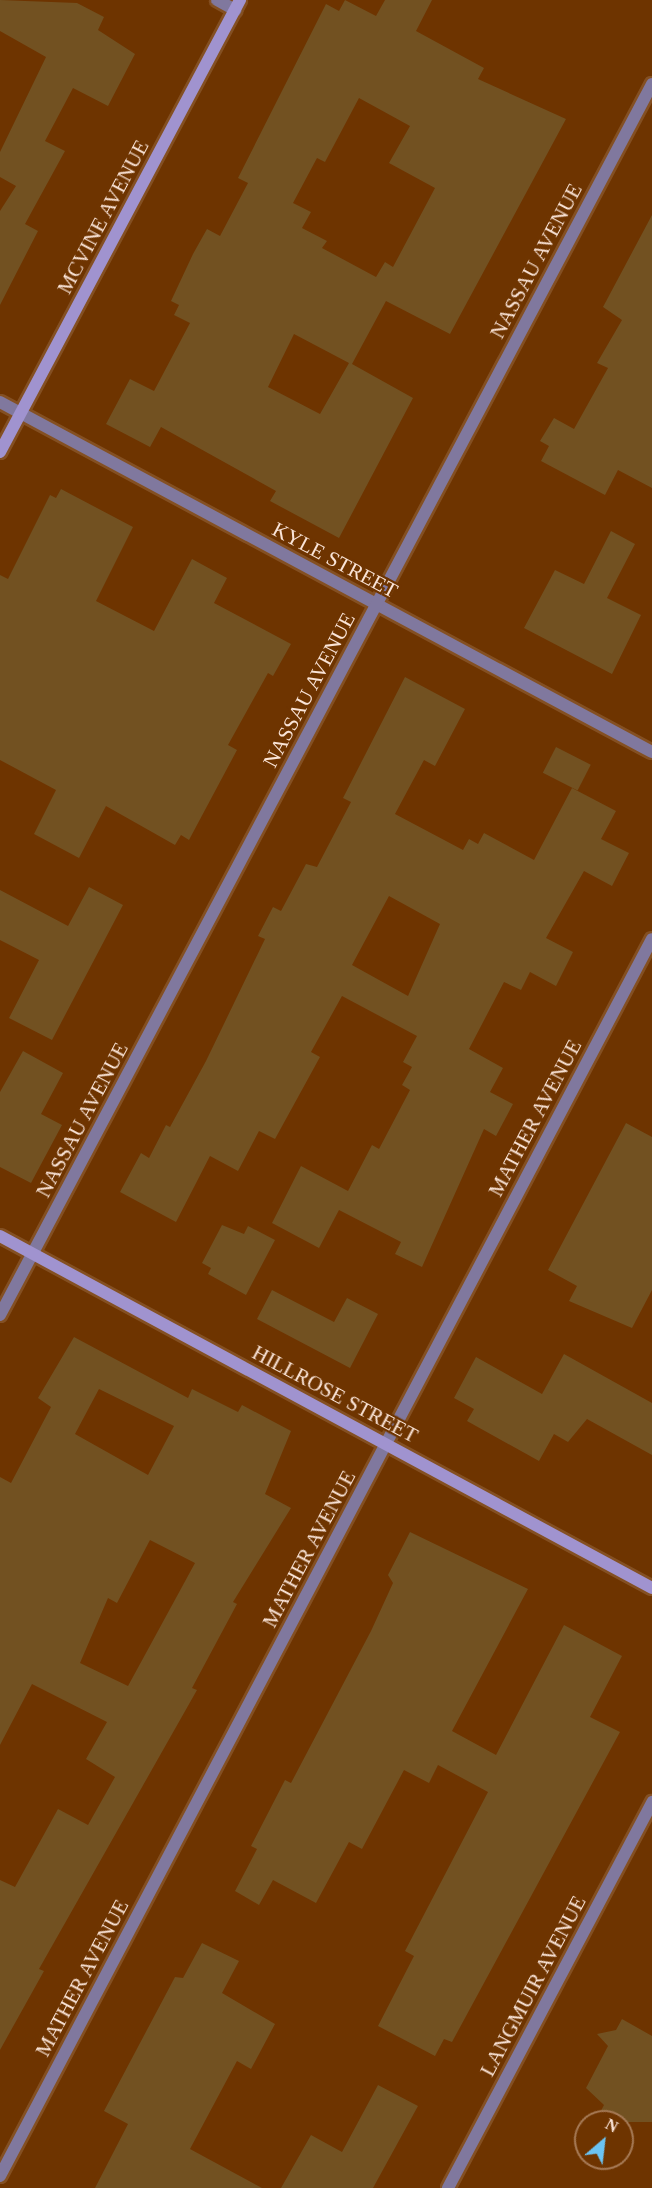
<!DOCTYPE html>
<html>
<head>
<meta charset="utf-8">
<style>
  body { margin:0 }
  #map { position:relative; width:652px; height:2188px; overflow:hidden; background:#6e3400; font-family:Georgia,serif }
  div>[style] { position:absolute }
  .building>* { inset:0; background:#725121; transform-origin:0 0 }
  .roads { filter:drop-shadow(2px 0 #845022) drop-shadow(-2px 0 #845022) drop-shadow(0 2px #845022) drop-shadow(0 -2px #845022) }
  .street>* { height:12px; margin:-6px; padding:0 6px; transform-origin:6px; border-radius:6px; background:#80789e }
  .secondary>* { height:12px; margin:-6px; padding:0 6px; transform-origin:6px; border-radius:6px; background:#a093cf }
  span { translate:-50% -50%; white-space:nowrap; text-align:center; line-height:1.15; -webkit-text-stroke:4.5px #6e3400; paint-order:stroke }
  .street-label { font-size:21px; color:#fae4d7 }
  .north { position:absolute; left:574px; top:2110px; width:60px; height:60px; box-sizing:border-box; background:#6e3400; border:2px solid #a67a56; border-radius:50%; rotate:28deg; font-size:16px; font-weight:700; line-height:24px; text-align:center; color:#fae4d7 }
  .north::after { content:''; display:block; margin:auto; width:21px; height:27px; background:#6bc3f2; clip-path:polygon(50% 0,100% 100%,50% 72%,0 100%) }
</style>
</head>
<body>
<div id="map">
  <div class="building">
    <i style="clip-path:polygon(0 0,77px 3px,104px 17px,98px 30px,135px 54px,108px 106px,73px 88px,45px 141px,65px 151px,25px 224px,38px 231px,0 305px,0 211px,16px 186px,0 177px,0 152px,46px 57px,0 31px)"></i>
    <i style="clip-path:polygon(evenodd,345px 0,376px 16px,385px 0,432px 0,416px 31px,484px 68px,478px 79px,566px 119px,450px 334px,386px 301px,352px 364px,413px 398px,339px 538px,270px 501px,276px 491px,161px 427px,150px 447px,106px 424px,130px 379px,154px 391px,190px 323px,174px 315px,179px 305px,171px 301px,193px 254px,207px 229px,220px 236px,248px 183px,238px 178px,326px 4px,339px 11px,345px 0,359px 98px,410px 126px,389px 163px,435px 188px,393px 267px,385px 262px,376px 277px,322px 248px,327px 241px,302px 228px,311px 212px,293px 203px,317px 158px,325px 162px,359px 98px,345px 0,294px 334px,349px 363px,320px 414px,268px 387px,294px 334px)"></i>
    <i style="clip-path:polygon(652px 215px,652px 488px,618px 470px,605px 495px,541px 461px,549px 446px,540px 441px,554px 418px,574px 429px,608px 368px,597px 363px,622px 320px,603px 307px)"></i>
    <i style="clip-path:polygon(61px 489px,133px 527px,96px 601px,154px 631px,192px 559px,227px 578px,214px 603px,291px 644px,273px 676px,268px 673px,228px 745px,237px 750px,189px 840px,181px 835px,175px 845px,106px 806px,79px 858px,34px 834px,56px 790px,0 760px,0 575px,8px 579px,50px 495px,56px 498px)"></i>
    <i style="clip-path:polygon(611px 531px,635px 544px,607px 598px,641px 615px,612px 674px,524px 628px,555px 570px,584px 584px)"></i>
    <i style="clip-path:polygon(evenodd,405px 677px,465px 709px,435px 766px,424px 760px,395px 814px,463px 850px,469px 839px,478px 844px,484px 833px,534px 860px,572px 788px,616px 811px,601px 839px,629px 853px,612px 886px,584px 871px,546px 938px,573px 952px,556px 986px,530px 972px,521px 990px,504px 982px,469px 1049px,503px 1068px,490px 1092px,513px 1104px,496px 1136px,484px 1129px,422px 1267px,395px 1254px,401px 1242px,339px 1210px,319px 1248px,272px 1223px,301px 1166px,348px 1191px,372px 1145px,379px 1149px,410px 1090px,402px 1085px,412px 1067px,403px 1062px,417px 1036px,342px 996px,311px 1052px,320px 1057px,275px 1139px,259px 1131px,238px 1171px,210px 1156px,176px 1222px,120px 1192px,141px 1153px,149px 1158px,166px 1125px,170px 1127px,206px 1061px,265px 939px,258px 936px,273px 907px,281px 911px,306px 864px,317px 867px,351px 802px,343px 798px,405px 677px,389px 896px,440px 924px,408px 996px,352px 965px,389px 896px)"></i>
    <i style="left:556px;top:747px;width:39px;height:29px;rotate:27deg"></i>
    <i style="clip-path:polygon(89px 887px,123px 905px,52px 1040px,9px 1018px,39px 960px,0 940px,0 890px,68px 926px)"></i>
    <i style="clip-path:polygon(23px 1051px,63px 1073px,41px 1114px,62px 1125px,31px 1183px,0 1167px,0 1092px)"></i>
    <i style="clip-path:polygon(626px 1123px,652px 1137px,652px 1290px,632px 1328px,569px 1301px,577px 1286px,548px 1270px)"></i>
    <i style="clip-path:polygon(222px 1225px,244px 1234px,248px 1226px,275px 1240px,246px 1295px,208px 1274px,211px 1268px,202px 1263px)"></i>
    <i style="clip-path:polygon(272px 1290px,334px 1322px,347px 1298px,378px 1314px,350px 1368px,257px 1319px)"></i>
    <i style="clip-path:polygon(evenodd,74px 1337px,188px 1398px,192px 1389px,238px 1412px,242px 1405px,291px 1431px,265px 1494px,291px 1508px,233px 1602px,237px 1604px,192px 1688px,197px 1690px,39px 1969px,44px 1971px,0 2050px,0 1880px,15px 1887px,58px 1809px,88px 1825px,115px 1777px,86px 1759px,107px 1722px,32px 1684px,0 1745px,0 1477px,11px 1483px,51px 1407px,38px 1398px,74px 1337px,99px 1389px,174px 1426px,148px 1475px,75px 1434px,99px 1389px,74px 1337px,150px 1540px,195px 1563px,128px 1686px,80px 1663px,108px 1598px,117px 1603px,150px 1540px)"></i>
    <i style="clip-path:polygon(564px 1354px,652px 1403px,652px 1455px,587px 1419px,568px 1442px,554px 1434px,539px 1461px,467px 1421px,474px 1409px,454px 1398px,476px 1357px,542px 1394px)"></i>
    <i style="clip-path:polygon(410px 1532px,528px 1589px,452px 1731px,496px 1755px,564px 1625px,622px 1656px,590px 1717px,620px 1732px,452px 2042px,444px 2039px,435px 2056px,378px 2026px,414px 1956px,405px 1951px,488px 1792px,438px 1765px,429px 1783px,404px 1770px,362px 1849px,349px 1842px,316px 1903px,273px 1880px,259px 1905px,235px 1891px,257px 1849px,251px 1846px,285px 1780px,291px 1783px,371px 1631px,393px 1583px,388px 1575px)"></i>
    <i style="clip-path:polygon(202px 1943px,239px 1961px,222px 1993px,275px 2024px,251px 2069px,237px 2061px,190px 2149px,262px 2188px,95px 2188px,128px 2124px,104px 2111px,175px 1977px,183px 1978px)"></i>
    <i style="clip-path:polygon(622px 2019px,652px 2036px,652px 2122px,595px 2122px,604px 2105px,586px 2088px,608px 2046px,597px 2034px,616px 2030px)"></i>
    <i style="clip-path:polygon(378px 2085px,418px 2106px,373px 2188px,281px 2188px,311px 2135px,342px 2152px)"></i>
  </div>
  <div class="roads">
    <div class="street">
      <i style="left:217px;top:0;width:21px;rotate:29deg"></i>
      <i style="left:0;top:402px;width:740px;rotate:28.23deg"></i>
      <i style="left:0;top:1315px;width:1393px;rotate:-62.09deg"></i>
      <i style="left:0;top:2176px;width:1398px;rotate:-62.21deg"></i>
      <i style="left:448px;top:2188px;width:437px;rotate:-62.1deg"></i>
    </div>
    <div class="secondary">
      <i style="left:0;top:452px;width:512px;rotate:-62.03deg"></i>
      <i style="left:0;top:1236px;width:741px;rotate:28.36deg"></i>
    </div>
  </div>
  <div class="street-label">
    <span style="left:103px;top:217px;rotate:-62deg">MCVINE AVENUE</span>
    <span style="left:536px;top:261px;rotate:-62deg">NASSAU AVENUE</span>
    <span style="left:335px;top:560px;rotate:28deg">KYLE STREET</span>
    <span style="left:309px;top:690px;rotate:-62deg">NASSAU AVENUE</span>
    <span style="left:535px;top:1118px;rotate:-62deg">MATHER AVENUE</span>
    <span style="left:82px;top:1120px;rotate:-62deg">NASSAU AVENUE</span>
    <span style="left:335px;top:1394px;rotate:28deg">HILLROSE STREET</span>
    <span style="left:309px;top:1549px;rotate:-62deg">MATHER AVENUE</span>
    <span style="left:82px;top:1978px;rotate:-62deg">MATHER AVENUE</span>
    <span style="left:533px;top:1986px;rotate:-62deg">LANGMUIR AVENUE</span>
  </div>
  <div class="north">N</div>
</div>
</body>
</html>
